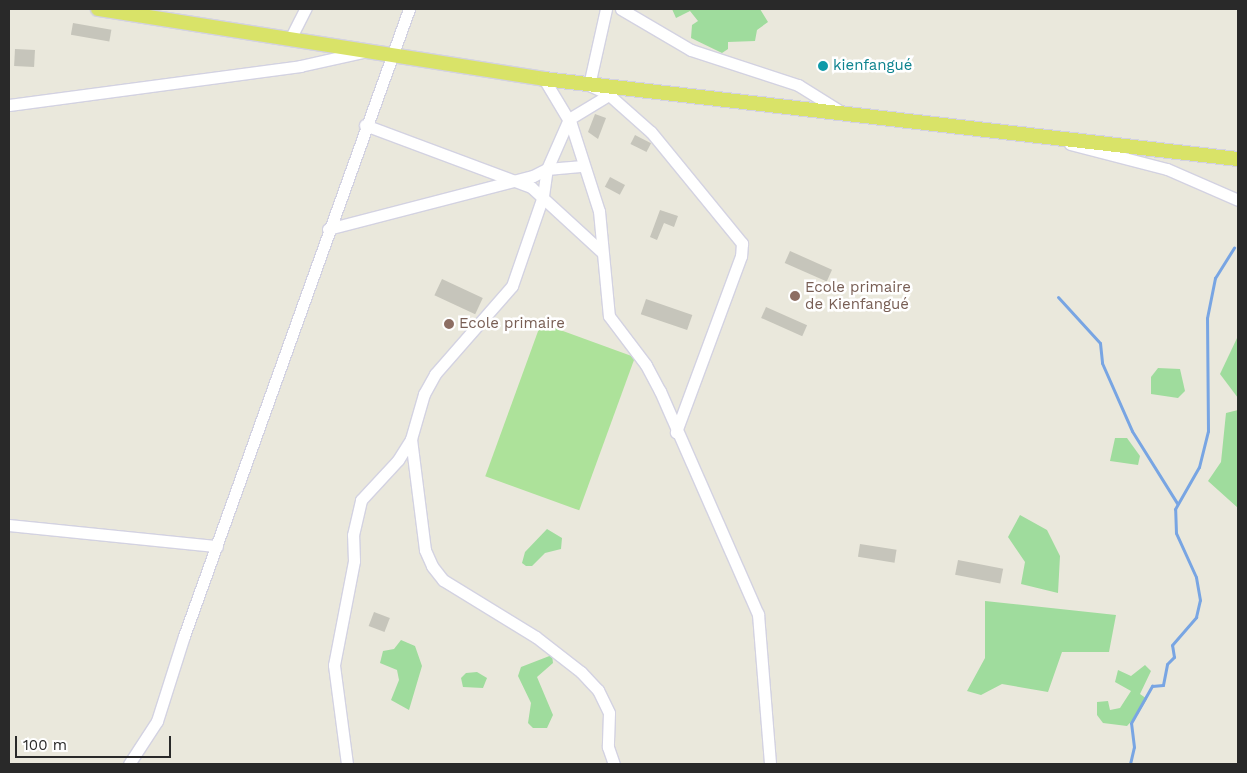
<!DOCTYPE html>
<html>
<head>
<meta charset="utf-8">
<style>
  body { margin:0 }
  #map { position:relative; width:1247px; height:773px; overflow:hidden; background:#eae8dc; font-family:"Work Sans",sans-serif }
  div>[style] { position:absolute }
  .green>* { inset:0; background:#9fdc9d }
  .pitch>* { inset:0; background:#ade29a; transform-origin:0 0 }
  .stream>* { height:3px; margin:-1.5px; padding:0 1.5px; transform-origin:1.5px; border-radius:1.5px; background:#78a5e3 }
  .building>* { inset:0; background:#c6c5bb; transform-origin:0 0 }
  .roads { filter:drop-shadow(1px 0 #d3d2e1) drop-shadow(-1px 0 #d3d2e1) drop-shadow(0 1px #d3d2e1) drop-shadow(0 -1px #d3d2e1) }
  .minor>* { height:11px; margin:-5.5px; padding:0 5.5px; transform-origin:5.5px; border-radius:5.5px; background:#fff }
  .major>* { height:14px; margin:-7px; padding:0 7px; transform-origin:7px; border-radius:7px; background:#d9e368 }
  .dots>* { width:14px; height:14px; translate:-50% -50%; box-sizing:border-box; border:2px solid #fff; border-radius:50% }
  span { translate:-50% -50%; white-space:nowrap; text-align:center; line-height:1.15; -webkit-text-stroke:5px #fff; paint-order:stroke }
  .culture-label { font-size:15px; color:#0d838f }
  .left { translate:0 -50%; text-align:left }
  .education-label { font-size:15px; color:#785e54 }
  .frame { position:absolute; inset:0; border:10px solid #292929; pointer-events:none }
  .scale { position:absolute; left:15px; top:736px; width:156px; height:22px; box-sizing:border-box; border:2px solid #292929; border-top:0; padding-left:6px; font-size:15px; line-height:18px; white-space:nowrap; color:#292929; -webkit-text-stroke:4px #fff; paint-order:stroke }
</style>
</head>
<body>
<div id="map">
  <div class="green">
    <i style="clip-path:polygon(672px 9px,760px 9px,768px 22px,757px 30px,755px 41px,728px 42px,728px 49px,722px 53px,691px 38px,692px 25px,698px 21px,690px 11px,676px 18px)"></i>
    <i style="clip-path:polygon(1238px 336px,1238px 398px,1220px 374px)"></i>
    <i style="clip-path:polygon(1158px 368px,1180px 369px,1185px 391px,1178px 398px,1151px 394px,1151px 377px)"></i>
    <i style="clip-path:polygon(1238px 410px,1238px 508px,1208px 481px,1221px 462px,1226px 413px)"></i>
    <i style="clip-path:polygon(1115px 438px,1127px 438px,1140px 456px,1138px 465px,1110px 461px)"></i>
    <i style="clip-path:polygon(1020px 515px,1047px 530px,1060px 556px,1058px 593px,1021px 584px,1025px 562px,1008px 537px)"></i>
    <i style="clip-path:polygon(547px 529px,562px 538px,561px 549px,545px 553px,532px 566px,526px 566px,522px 563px,525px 552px)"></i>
    <i style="clip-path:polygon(985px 601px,1116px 615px,1109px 652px,1062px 652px,1048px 692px,1002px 684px,981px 695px,967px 691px,985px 658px)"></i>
    <i style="clip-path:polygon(401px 640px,415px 646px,422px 666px,409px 710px,391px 700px,399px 680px,397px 670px,380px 663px,383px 651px,394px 649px)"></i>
    <i style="clip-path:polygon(552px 655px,553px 663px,537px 677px,553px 715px,547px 728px,533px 728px,528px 723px,531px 703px,518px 676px,521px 667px)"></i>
    <i style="clip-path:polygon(1145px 665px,1151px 671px,1140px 694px,1147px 699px,1138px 714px,1127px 726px,1103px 723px,1097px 715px,1097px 702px,1108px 701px,1110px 710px,1120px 708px,1131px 691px,1115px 682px,1118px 670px,1131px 676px)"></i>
    <i style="clip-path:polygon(477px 672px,487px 678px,483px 688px,463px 687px,461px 678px,466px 673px)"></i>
  </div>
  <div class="pitch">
    <i style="left:541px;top:323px;width:100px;height:163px;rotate:20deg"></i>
  </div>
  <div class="stream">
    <i style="left:1058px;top:297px;width:62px;rotate:47.6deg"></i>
    <i style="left:1100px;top:343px;width:20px;rotate:84deg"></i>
    <i style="left:1102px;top:363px;width:74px;rotate:66.2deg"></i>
    <i style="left:1132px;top:431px;width:85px;rotate:58deg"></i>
    <i style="left:1130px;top:764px;width:17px;rotate:-77deg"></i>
    <i style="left:1134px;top:747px;width:24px;rotate:-97deg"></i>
    <i style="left:1131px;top:723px;width:43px;rotate:-60.4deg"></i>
    <i style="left:1152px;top:686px;width:11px;rotate:-5deg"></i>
    <i style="left:1163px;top:685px;width:21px;rotate:-79deg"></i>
    <i style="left:1167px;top:664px;width:10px;rotate:-45deg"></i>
    <i style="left:1174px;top:657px;width:12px;rotate:-99deg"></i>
    <i style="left:1172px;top:645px;width:37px;rotate:-49deg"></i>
    <i style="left:1196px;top:617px;width:17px;rotate:-77deg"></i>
    <i style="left:1200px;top:600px;width:23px;rotate:-100deg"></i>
    <i style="left:1196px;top:577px;width:48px;rotate:-114.4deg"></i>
    <i style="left:1176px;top:533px;width:24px;rotate:-92deg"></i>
    <i style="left:1175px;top:509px;width:48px;rotate:-60.3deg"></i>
    <i style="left:1199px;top:467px;width:37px;rotate:-76deg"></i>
    <i style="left:1208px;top:431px;width:113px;rotate:-90.5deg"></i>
    <i style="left:1207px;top:318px;width:41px;rotate:-78.7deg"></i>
    <i style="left:1215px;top:278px;width:36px;rotate:-58deg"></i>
  </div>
  <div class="building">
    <i style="left:73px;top:23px;width:39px;height:12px;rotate:10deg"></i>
    <i style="left:15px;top:49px;width:20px;height:17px;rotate:3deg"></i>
    <i style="clip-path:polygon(595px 114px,606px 118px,598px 139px,588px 132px)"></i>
    <i style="left:635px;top:135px;width:18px;height:10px;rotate:27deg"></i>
    <i style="left:610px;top:177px;width:17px;height:11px;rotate:28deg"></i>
    <i style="clip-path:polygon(660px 210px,678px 216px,674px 227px,664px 223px,657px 240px,650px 237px)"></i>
    <i style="left:790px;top:251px;width:46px;height:13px;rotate:24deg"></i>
    <i style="left:442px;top:279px;width:45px;height:18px;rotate:25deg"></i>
    <i style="left:646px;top:299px;width:49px;height:16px;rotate:19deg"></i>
    <i style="left:766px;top:307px;width:45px;height:12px;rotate:24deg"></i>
    <i style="left:860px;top:544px;width:37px;height:13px;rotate:9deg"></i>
    <i style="left:958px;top:560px;width:46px;height:15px;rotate:11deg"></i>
    <i style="left:374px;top:612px;width:17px;height:15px;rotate:21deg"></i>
  </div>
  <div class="roads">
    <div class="minor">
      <i style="left:606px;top:9px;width:78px;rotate:102.6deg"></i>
      <i style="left:589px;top:85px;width:21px;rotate:25deg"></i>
      <i style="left:608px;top:94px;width:57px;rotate:41.5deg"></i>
      <i style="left:651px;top:132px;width:144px;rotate:50.7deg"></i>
      <i style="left:742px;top:243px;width:13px;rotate:94deg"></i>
      <i style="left:741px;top:256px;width:188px;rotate:110.3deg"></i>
      <i style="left:621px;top:9px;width:81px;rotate:30.4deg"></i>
      <i style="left:691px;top:50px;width:113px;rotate:18.1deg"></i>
      <i style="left:798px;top:85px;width:49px;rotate:31.8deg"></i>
      <i style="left:290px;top:39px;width:34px;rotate:-63deg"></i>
      <i style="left:544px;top:79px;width:52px;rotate:59deg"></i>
      <i style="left:571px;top:124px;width:91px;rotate:72.2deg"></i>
      <i style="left:599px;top:211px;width:105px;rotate:84.6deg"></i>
      <i style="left:609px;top:316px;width:61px;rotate:52.9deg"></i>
      <i style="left:646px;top:365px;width:30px;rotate:62deg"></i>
      <i style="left:660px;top:391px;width:244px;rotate:66.3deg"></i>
      <i style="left:758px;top:614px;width:150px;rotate:85.4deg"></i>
      <i style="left:9px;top:105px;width:294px;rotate:-7.6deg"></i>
      <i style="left:300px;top:66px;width:65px;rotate:-12.5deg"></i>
      <i style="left:365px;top:125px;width:177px;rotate:20.5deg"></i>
      <i style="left:531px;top:187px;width:96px;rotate:42.5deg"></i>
      <i style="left:1070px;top:144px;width:100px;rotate:14.5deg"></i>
      <i style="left:1167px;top:169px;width:77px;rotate:23.6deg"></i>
      <i style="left:328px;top:229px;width:212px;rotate:-14.5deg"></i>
      <i style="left:533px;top:176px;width:16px;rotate:-27deg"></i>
      <i style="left:547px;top:169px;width:55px;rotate:-66.3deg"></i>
      <i style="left:569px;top:119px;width:50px;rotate:-31.2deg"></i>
      <i style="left:411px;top:439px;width:112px;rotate:82.8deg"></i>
      <i style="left:425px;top:550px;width:17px;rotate:66deg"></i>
      <i style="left:432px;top:566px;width:18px;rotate:52deg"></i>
      <i style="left:443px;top:580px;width:109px;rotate:31.5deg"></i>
      <i style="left:536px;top:637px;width:57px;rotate:37.9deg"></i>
      <i style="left:581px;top:672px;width:25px;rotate:47deg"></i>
      <i style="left:598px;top:690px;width:25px;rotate:64deg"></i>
      <i style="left:609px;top:713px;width:34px;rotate:92deg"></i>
      <i style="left:608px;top:747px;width:18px;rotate:71deg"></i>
      <i style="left:9px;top:525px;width:209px;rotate:5.8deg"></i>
      <i style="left:129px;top:764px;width:51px;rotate:-56.9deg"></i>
      <i style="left:157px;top:721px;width:89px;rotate:-72.4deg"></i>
      <i style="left:184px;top:636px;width:666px;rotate:-70.26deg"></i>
      <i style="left:347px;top:764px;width:100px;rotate:-97.5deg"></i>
      <i style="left:334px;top:665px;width:106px;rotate:-79.1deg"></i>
      <i style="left:354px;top:561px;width:26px;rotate:-92deg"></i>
      <i style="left:353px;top:535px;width:36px;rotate:-77deg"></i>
      <i style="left:361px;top:500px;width:54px;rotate:-47.2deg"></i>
      <i style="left:398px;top:460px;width:25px;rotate:-58deg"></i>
      <i style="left:411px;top:439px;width:47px;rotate:-73.9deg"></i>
      <i style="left:424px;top:394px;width:23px;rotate:-61deg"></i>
      <i style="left:435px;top:374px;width:117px;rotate:-48.8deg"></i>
      <i style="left:512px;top:286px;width:95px;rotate:-71deg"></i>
      <i style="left:543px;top:196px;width:27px;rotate:-82deg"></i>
      <i style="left:547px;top:169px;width:36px;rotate:-5deg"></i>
    </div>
    <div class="major">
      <i style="left:98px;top:9px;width:451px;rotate:8.9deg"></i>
      <i style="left:544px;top:79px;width:699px;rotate:6.58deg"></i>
    </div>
  </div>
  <div class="dots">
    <i style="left:823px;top:66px;background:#0f9aa8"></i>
    <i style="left:795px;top:296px;background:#8d6e63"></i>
    <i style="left:449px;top:324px;background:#8d6e63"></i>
  </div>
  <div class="culture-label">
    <span class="left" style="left:833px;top:66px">kienfangué</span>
  </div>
  <div class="education-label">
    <span class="left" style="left:805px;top:296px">Ecole primaire<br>de Kienfangué</span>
    <span class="left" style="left:459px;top:324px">Ecole primaire</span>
  </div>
  <div class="frame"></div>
  <div class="scale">100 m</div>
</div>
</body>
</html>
